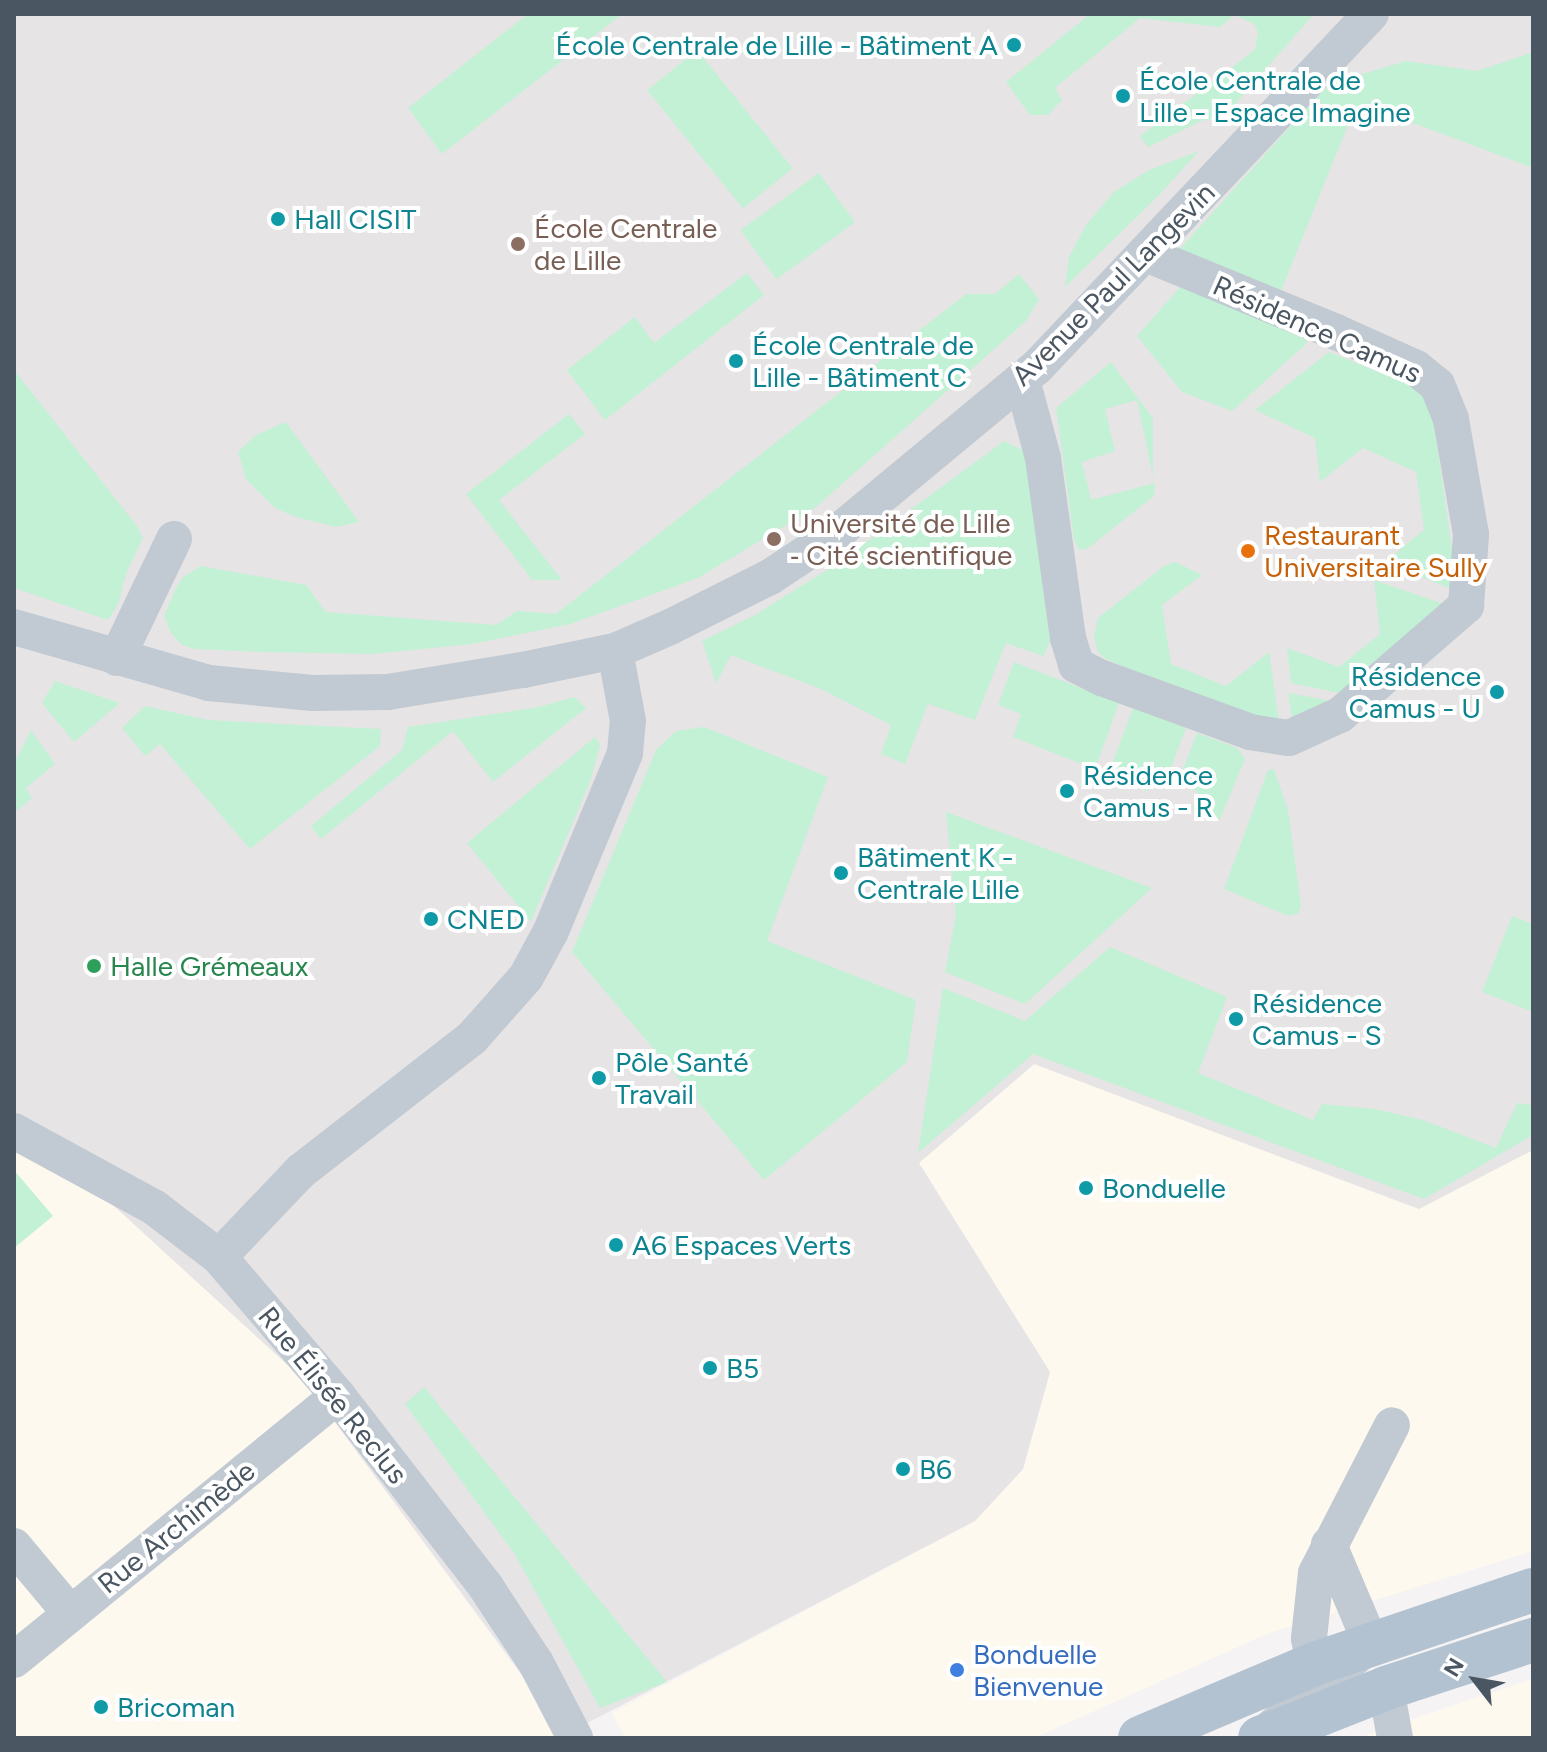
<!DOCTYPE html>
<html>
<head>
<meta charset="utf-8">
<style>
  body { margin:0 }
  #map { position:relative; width:1547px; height:1752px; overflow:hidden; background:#f5f3f3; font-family:Figtree,sans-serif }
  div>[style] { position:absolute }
  .commercial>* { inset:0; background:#fdf9ef }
  .education>* { inset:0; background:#e6e4e5 }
  .green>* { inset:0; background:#c3f1d5; transform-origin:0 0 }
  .minor>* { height:36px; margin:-18px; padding:0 18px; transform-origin:18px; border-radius:18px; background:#c1cad2 }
  .major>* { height:44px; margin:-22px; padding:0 22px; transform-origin:22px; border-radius:22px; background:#b3c2d1 }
  .dots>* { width:22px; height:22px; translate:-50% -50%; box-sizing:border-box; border:4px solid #fff; border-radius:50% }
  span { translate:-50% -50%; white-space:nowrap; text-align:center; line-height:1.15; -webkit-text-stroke:8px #fff; paint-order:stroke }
  .culture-label { font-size:28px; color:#0d838f }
  .right { translate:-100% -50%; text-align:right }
  .left { translate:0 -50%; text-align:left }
  .education-label { font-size:28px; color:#785e54 }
  .street-label { font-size:28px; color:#4a5661 }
  .food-label { font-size:28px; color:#c56008 }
  .leisure-label { font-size:28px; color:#27864d }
  .shop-label { font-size:28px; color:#366cbe }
  .frame { position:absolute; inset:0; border:16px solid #4a5661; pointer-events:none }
  .north { position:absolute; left:1435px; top:1640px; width:80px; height:80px; -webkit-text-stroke:6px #fff; paint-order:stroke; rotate:301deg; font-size:22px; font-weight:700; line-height:32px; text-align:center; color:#4a5661 }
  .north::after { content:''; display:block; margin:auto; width:28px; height:36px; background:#4a5661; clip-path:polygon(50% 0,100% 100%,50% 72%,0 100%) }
</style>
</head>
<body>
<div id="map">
  <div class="commercial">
    <i style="clip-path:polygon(1035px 1064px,1419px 1209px,1533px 1150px,1533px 1551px,1269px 1633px,1034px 1738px,625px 1738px,612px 1713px,975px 1521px,1023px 1469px,1050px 1372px,919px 1163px)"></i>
    <i style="clip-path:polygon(14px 1146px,114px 1206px,303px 1379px,567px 1738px,14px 1738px)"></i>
    <i style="clip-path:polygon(1533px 1679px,1533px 1738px,1359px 1738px,1391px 1726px)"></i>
  </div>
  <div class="education">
    <i style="clip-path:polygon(14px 14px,1533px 14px,1533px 1150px,1419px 1209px,1034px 1064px,919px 1163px,1050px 1372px,1023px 1469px,975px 1521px,566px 1734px,303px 1379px,114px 1206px,14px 1146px)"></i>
  </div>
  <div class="green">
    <i style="clip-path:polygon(528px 14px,622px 14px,442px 154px,408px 108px)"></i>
    <i style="clip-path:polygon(1090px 14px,1314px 14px,1224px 117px,1201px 121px,1148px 147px,1140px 136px,1247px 56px,1255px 49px,1258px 32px,1254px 24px,1234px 15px,1220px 27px,1140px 18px,1055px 88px,1062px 100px,1048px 115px,1030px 115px,1006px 82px)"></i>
    <i style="left:697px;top:50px;width:152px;height:64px;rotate:51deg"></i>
    <i style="clip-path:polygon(1533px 52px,1533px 168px,1368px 106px,1352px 115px,1281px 291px,1177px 252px,1329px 84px,1406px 61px,1477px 71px)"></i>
    <i style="clip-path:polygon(1199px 151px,1159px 195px,1065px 287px,1069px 257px,1086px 225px,1114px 192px,1149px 170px)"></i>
    <i style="left:819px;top:173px;width:61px;height:97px;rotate:54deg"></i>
    <i style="clip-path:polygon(747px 273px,764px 295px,605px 420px,567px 370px,635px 317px,654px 343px)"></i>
    <i style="clip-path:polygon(1019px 274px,1039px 299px,1026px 321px,816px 507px,698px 578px,570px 624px,472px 644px,373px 654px,264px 652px,195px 649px,182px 645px,171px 633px,164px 616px,175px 590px,183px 577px,201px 566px,306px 585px,326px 612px,496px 625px,517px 611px,556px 614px,966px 294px,995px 294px)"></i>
    <i style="clip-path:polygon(1184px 283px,1307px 340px,1306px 344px,1232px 411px,1182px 392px,1137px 336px)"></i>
    <i style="clip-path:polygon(1329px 352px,1415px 387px,1426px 396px,1432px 409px,1457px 585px,1454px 590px,1385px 562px,1424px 530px,1416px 472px,1363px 448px,1320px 482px,1315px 438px,1255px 410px)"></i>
    <i style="clip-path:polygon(1111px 362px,1153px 418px,1153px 477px,1137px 400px,1105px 409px,1115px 451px,1082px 462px,1091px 500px,1155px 483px,1154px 496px,1087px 549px,1079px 550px,1074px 539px,1056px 408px)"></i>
    <i style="clip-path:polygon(14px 370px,137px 526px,143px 538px,126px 574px,118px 604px,108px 620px,14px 588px)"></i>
    <i style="clip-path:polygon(569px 414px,585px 434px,499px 500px,562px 580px,532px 580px,466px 494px)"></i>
    <i style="clip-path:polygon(286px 422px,359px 522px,336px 527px,296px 517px,275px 508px,246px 479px,238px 452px,256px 435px)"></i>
    <i style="clip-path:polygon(1004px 441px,1026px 452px,1054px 634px,1043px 656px,1006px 643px,975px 720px,928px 704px,905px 764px,881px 754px,891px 725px,821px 689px,731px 655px,716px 683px,702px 641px,755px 615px,838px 563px)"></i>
    <i style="clip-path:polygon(1175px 562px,1202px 575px,1162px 605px,1171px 664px,1226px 686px,1269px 652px,1279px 721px,1256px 718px,1169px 687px,1106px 659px,1098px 652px,1094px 636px,1098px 618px,1164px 566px)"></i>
    <i style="clip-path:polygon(1374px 580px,1444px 604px,1344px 694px,1291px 683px,1287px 648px,1339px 667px,1380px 634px)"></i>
    <i style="clip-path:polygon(1014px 662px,1119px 703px,1095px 769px,1013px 737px,1021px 714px,998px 705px)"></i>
    <i style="clip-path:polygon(55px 681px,120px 703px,74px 742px,42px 703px)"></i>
    <i style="clip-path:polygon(1288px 693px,1331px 701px,1293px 724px)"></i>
    <i style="clip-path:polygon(574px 697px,586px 708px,493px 782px,453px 731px,321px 839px,311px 826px,402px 750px,408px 727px,539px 707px)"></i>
    <i style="clip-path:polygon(145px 706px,208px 720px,381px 729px,380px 746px,250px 849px,160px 744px,145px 756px,122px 728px)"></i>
    <i style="clip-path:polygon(1133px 708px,1186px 728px,1167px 778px,1154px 774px,1148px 791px,1108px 775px)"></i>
    <i style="clip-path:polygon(704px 727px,828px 777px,767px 941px,916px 1000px,907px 1062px,764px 1180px,572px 952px,656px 750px,676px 731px)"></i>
    <i style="clip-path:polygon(31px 730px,55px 764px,26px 788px,32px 798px,14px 813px,14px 764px)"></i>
    <i style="clip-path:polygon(1197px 733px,1237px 748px,1245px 759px,1220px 819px,1192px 809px,1198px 792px,1178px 782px)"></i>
    <i style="clip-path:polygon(595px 737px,600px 745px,591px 779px,531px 922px,467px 843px)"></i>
    <i style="clip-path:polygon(1274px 769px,1288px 810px,1301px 905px,1299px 913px,1289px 916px,1224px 889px,1268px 770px)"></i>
    <i style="clip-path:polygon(946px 812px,1152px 888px,1025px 1004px,945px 972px,956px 914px)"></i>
    <i style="clip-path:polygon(1512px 916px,1533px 924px,1533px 1012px,1482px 992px)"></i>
    <i style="clip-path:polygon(1110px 947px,1227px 997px,1198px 1073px,1313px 1120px,1322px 1104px,1375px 1109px,1423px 1120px,1496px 1148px,1517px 1103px,1533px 1105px,1533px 1135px,1424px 1199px,1033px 1054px,918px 1153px,943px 988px,1025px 1021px)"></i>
    <i style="clip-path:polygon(14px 1170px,53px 1216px,14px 1248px)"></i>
    <i style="clip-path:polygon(424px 1387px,667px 1682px,600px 1708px,514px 1553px,405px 1404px)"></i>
  </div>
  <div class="minor">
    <i style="left:1022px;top:380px;width:81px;rotate:74.9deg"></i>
    <i style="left:1043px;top:458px;width:182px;rotate:82.1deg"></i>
    <i style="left:1068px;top:638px;width:28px;rotate:73deg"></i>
    <i style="left:1076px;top:665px;width:29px;rotate:27deg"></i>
    <i style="left:1102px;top:678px;width:158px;rotate:20deg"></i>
    <i style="left:1250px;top:732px;width:39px;rotate:9deg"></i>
    <i style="left:1289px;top:738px;width:56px;rotate:-24.3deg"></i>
    <i style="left:1340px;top:715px;width:167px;rotate:-40.9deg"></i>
    <i style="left:1466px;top:606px;width:72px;rotate:-86deg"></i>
    <i style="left:1471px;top:534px;width:117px;rotate:-99.9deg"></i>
    <i style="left:1451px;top:419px;width:37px;rotate:-112deg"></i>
    <i style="left:1437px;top:385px;width:27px;rotate:-141deg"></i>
    <i style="left:1416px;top:368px;width:88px;rotate:-155.8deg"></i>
    <i style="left:1336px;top:332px;width:205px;rotate:-157.7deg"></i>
    <i style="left:14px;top:627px;width:203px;rotate:16deg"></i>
    <i style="left:209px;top:683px;width:104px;rotate:5.5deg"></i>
    <i style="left:313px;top:693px;width:75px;rotate:-0.8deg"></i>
    <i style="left:388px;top:692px;width:137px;rotate:-9.3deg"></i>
    <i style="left:523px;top:670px;width:94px;rotate:-11.7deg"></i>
    <i style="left:615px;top:651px;width:60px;rotate:-23.6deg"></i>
    <i style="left:670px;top:627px;width:112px;rotate:-26.6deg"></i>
    <i style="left:770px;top:577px;width:82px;rotate:-33.5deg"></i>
    <i style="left:838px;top:532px;width:259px;rotate:-39.7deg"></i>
    <i style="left:1037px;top:367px;width:486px;rotate:-46.6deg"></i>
    <i style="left:117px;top:658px;width:132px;rotate:-64.4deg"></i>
    <i style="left:14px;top:1131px;width:161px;rotate:28.6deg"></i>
    <i style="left:155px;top:1208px;width:81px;rotate:37.4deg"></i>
    <i style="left:219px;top:1257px;width:183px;rotate:49.4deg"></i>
    <i style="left:338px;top:1396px;width:242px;rotate:52.2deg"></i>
    <i style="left:486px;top:1587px;width:91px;rotate:56.7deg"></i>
    <i style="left:536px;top:1663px;width:85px;rotate:62.5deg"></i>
    <i style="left:219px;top:1257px;width:119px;rotate:-46.4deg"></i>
    <i style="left:301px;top:1171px;width:217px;rotate:-37.9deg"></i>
    <i style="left:472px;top:1038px;width:81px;rotate:-48.5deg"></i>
    <i style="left:526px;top:977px;width:52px;rotate:-61.5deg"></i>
    <i style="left:551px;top:931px;width:193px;rotate:-67.4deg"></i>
    <i style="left:625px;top:753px;width:32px;rotate:-85deg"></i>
    <i style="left:628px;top:721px;width:71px;rotate:-100.5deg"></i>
    <i style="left:14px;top:1546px;width:87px;rotate:50.1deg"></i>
    <i style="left:14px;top:1660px;width:418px;rotate:-39.2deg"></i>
    <i style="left:1314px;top:1664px;width:26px;rotate:-101deg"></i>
    <i style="left:1309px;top:1638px;width:65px;rotate:-83.9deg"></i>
    <i style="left:1316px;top:1573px;width:166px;rotate:-62.8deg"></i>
    <i style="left:1386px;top:1688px;width:51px;rotate:79.8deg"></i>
    <i style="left:1272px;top:1727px;width:129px;rotate:-40deg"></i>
    <i style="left:1371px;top:1644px;width:108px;rotate:-113deg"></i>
  </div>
  <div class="major">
    <i style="left:1140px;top:1738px;width:189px;rotate:-23deg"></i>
    <i style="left:1314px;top:1664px;width:231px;rotate:-18.7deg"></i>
    <i style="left:1260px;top:1738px;width:136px;rotate:-21.6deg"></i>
    <i style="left:1386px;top:1688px;width:155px;rotate:-18.1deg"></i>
  </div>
  <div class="dots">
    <i style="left:1014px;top:45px;background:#0f9aa8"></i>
    <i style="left:1123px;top:96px;background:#0f9aa8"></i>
    <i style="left:278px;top:219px;background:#0f9aa8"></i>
    <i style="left:518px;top:244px;background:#8d6e63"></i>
    <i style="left:736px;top:361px;background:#0f9aa8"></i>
    <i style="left:774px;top:539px;background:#8d6e63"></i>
    <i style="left:1248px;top:551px;background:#e8710a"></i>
    <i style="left:1497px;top:692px;background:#0f9aa8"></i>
    <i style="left:1067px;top:791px;background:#0f9aa8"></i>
    <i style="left:841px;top:873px;background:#0f9aa8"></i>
    <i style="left:431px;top:919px;background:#0f9aa8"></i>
    <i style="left:94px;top:966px;background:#2e9e5b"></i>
    <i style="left:1236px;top:1019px;background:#0f9aa8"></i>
    <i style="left:599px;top:1078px;background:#0f9aa8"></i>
    <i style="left:1086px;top:1188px;background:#0f9aa8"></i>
    <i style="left:616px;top:1245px;background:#0f9aa8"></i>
    <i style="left:710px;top:1368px;background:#0f9aa8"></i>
    <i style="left:903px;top:1469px;background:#0f9aa8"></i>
    <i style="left:957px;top:1670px;background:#3f7fe0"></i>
    <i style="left:101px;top:1707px;background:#0f9aa8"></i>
  </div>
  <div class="culture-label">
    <span class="right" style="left:998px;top:45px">École Centrale de Lille - Bâtiment A</span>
    <span class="left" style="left:1139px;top:96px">École Centrale de<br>Lille - Espace Imagine</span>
    <span class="left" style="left:294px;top:219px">Hall CISIT</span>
    <span class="left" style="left:752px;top:361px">École Centrale de<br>Lille - Bâtiment C</span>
    <span class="right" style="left:1481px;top:692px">Résidence<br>Camus - U</span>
    <span class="left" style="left:1083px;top:791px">Résidence<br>Camus - R</span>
    <span class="left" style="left:857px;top:873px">Bâtiment K -<br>Centrale Lille</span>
    <span class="left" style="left:447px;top:919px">CNED</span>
    <span class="left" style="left:1252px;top:1019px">Résidence<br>Camus - S</span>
    <span class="left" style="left:615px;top:1078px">Pôle Santé<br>Travail</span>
    <span class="left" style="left:1102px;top:1188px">Bonduelle</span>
    <span class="left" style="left:632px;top:1245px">A6 Espaces Verts</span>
    <span class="left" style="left:726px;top:1368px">B5</span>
    <span class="left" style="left:919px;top:1469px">B6</span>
    <span class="left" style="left:117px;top:1707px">Bricoman</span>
  </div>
  <div class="education-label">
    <span class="left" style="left:534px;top:244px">École Centrale<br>de Lille</span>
    <span class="left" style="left:790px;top:539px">Université de Lille<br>‐ Cité scientifique</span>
  </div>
  <div class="street-label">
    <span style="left:1113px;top:284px;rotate:-45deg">Avenue Paul Langevin</span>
    <span style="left:1317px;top:329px;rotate:24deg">Résidence Camus</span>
    <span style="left:333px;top:1395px;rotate:51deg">Rue Élisée Reclus</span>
    <span style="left:176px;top:1527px;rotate:-39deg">Rue Archimède</span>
  </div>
  <div class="food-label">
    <span class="left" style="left:1264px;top:551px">Restaurant<br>Universitaire Sully</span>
  </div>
  <div class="leisure-label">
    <span class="left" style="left:110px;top:966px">Halle Grémeaux</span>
  </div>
  <div class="shop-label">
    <span class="left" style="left:973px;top:1670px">Bonduelle<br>Bienvenue</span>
  </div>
  <div class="frame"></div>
  <div class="north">N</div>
</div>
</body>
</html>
